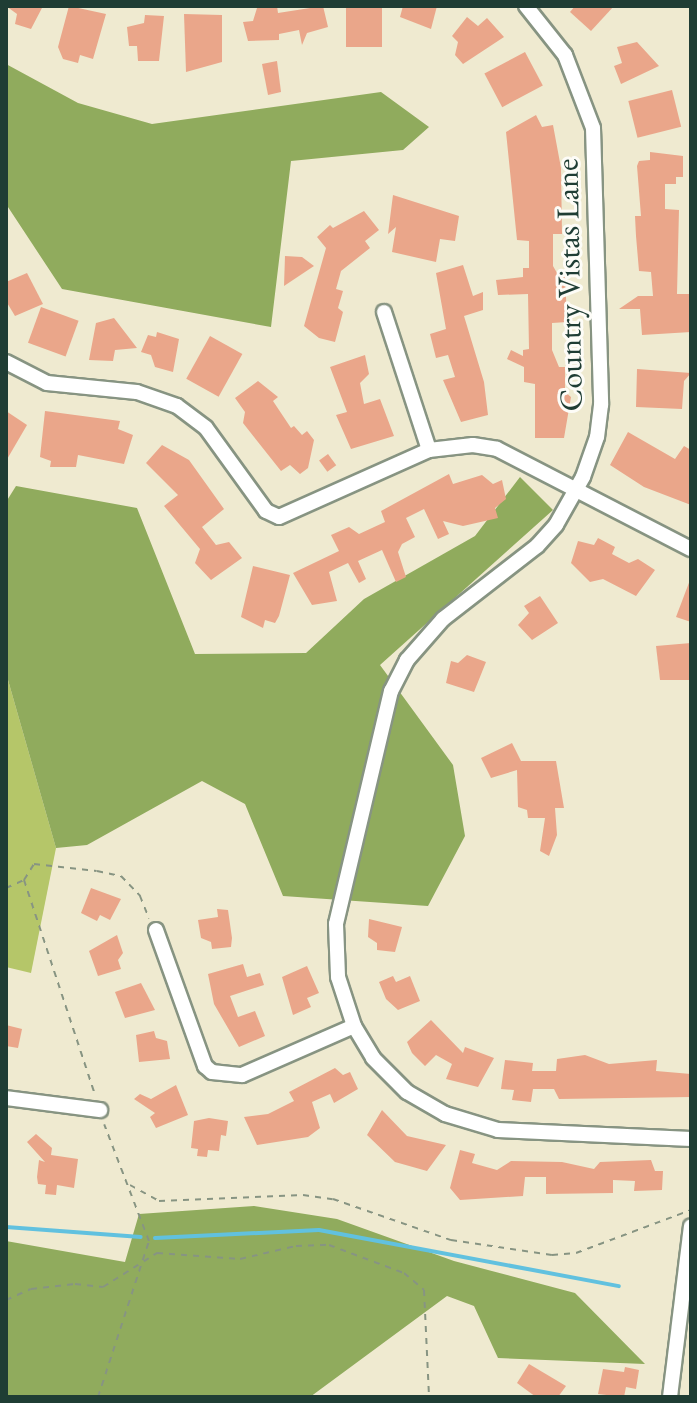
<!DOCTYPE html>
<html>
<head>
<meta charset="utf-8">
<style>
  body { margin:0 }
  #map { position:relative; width:697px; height:1403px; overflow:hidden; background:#efead0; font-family:"EB Garamond",serif }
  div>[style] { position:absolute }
  .green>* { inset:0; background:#b5c669 }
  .forest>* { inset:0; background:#90ab5d }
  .stream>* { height:4px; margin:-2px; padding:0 2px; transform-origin:2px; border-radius:2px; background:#61c1df }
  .building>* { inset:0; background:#eaa68a; transform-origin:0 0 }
  .path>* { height:2px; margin-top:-1px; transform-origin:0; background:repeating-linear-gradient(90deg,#879482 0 6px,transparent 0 12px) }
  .roads { filter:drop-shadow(2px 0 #879482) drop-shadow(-2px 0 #879482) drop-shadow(0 2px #879482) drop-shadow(0 -2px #879482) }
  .minor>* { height:14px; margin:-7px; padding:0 7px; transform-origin:7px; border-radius:7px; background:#fff }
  span { translate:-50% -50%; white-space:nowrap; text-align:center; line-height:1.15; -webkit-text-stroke:6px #fdfcf7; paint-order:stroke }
  .street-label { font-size:32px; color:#1f3d34 }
  .frame { position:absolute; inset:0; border:8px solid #1f3d34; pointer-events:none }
</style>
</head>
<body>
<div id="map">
  <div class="green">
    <i style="clip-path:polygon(6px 673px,56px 848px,31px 973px,6px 967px)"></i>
  </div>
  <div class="forest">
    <i style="clip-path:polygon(6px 64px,78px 103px,152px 124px,381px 92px,429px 127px,403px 150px,291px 161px,271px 327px,62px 289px,6px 204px)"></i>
    <i style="clip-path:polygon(520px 477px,553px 510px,380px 665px,453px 765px,465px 836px,428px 906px,283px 896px,245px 804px,202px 781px,87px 845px,56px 848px,6px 673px,6px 502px,16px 486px,137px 508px,195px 654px,306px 653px,364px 599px,475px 536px)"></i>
    <i style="clip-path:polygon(254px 1206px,337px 1219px,454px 1261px,575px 1293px,645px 1364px,498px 1358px,474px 1306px,447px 1296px,310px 1397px,6px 1397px,6px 1241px,125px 1262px,139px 1214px)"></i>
  </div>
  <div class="stream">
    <i style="left:6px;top:1227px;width:135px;rotate:4.2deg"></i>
    <i style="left:155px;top:1238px;width:164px;rotate:-2.8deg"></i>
    <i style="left:319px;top:1230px;width:305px;rotate:10.6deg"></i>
  </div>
  <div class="building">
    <i style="clip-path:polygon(6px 6px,43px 6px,31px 29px,15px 24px,17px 14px)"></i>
    <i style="clip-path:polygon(69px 6px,106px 14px,93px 59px,80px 55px,78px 63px,63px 59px,58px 47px)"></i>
    <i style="clip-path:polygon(277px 6px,278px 13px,323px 6px,328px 27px,307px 33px,302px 45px,299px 30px,279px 34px,279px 40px,248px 41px,243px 22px,253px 21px,257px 8px)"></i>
    <i style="left:346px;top:6px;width:36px;height:41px"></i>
    <i style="clip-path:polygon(403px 6px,437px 6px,431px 29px,400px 17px)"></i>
    <i style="clip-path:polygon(575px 6px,614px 6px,591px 31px,570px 12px)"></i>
    <i style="clip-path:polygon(184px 14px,222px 15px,222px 62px,186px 72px)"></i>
    <i style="clip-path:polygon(145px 15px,164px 16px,159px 61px,138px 61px,137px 46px,129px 46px,127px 27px,144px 23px)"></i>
    <i style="clip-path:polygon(467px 17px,478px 26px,487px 18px,504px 37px,463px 64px,455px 55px,458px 42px,452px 36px)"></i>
    <i style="clip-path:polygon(637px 42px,659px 66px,621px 84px,614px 66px,622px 63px,617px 47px)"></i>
    <i style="left:525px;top:52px;width:38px;height:46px;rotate:62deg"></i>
    <i style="clip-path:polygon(277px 61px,281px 92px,268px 95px,262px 64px)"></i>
    <i style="left:672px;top:90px;width:38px;height:45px;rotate:76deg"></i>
    <i style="clip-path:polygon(536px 115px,542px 127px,553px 125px,561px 168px,562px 234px,553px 234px,553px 266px,557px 273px,565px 273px,567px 322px,552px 323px,552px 350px,559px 367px,565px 367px,565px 392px,571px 397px,564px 438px,535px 438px,535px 384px,524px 382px,524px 367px,507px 359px,511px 350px,523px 356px,523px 350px,529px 349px,528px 294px,498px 295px,496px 280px,523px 277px,523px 268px,529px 268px,529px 241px,517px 240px,506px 132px)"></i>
    <i style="clip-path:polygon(650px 152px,683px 156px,683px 177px,676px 177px,676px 184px,665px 184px,665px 209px,679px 210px,677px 294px,691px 294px,691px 332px,642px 335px,640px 309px,619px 309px,638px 296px,653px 296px,651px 272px,639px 271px,636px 236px,635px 216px,641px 216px,637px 166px,639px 161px,650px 160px)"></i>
    <i style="clip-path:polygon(393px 195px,459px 216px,455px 241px,440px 239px,436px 262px,392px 252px,396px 227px,388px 234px)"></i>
    <i style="clip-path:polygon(364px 211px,379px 230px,365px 241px,370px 248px,341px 271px,336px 289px,343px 291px,338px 308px,343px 312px,335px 342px,319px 338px,304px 326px,326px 248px,317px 237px,330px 225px,333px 228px)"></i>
    <i style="clip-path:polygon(285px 256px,302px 257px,314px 266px,284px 286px)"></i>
    <i style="clip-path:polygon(463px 265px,473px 296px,483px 292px,483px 310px,464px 316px,484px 382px,488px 415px,461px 422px,443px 380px,455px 377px,448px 355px,436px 358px,430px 334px,446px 329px,436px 273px)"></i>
    <i style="clip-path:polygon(27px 273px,43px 304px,15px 316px,6px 301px,6px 282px)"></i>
    <i style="left:41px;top:307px;width:40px;height:38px;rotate:20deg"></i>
    <i style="clip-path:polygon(114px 318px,137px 348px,115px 350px,113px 361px,89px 360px,96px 323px)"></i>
    <i style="clip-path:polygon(157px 332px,179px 339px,173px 372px,155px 367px,151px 355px,141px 352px,148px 335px,156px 337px)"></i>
    <i style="left:210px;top:336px;width:37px;height:49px;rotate:29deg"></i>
    <i style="clip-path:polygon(365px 355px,369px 374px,360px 383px,364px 404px,380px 399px,394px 436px,351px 449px,336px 415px,347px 412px,330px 367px)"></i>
    <i style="clip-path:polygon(637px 369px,691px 373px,684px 381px,682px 409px,636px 407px)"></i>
    <i style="clip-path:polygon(258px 381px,278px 397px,273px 401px,291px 428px,294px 426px,302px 435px,307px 431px,314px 440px,308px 468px,300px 474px,290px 465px,281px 471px,243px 423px,245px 412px,235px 398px)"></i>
    <i style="clip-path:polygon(6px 411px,27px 425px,6px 461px)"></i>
    <i style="clip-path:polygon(45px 411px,120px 421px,118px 429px,133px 435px,124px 464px,78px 455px,76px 467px,50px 467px,51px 461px,40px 457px)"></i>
    <i style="clip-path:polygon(628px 432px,675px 459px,684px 446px,691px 450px,691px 505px,644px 487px,610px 465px)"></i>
    <i style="clip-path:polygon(162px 445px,189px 460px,224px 509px,202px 527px,216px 545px,229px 542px,242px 558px,211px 580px,195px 563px,200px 549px,164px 506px,178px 495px,146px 463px)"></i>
    <i style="left:328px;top:454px;width:14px;height:11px;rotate:54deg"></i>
    <i style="clip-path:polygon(449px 474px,453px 484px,482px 475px,493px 484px,502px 480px,506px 499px,495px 508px,498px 518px,463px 526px,443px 521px,449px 534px,438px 539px,424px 509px,406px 518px,415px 537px,402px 544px,398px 552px,406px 577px,396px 582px,382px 550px,358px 561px,366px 579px,359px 583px,348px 563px,329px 572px,337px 601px,312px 605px,293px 573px,339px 551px,331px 535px,349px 527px,359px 534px,385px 522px,381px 511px)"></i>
    <i style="clip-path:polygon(598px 538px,615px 547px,612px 554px,629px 563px,638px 559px,655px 570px,636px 596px,603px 579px,590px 582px,571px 563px,578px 541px,594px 545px)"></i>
    <i style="clip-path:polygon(253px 566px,290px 575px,279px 616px,275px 623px,265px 620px,263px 628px,241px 617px)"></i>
    <i style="clip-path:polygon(690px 580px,691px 580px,691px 622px,676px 617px)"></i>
    <i style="clip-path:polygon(540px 596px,558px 623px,532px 640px,518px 625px,529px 613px,524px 606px)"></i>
    <i style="clip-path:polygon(691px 643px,691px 680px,660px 680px,656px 646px)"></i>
    <i style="clip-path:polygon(467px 655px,486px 662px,474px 692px,446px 683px,451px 661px,458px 663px)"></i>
    <i style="clip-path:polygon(512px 743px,521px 761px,556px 761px,564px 808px,555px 808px,557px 835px,549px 856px,540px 851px,545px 818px,528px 818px,527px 810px,518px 807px,517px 770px,491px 778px,481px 758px)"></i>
    <i style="clip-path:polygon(91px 888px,121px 899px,110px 920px,100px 915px,97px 921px,81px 913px)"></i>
    <i style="clip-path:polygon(217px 909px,228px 910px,232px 938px,231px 947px,212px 949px,211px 942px,201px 938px,198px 920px,218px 917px)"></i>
    <i style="clip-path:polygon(369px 919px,402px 927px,395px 952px,377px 950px,377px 943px,368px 937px)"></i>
    <i style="clip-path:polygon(117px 935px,123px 953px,118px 960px,121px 969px,98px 976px,89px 951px)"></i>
    <i style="clip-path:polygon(243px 964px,247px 977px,260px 973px,264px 985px,230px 996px,238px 1017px,255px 1011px,265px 1036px,239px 1047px,214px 1004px,208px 974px)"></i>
    <i style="clip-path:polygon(307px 966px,319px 993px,307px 998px,311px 1007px,293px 1015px,282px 977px)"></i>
    <i style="clip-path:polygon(393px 976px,396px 982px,410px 976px,420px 1001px,398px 1010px,386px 999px,379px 982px)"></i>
    <i style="clip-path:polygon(141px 983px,155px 1010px,125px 1018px,115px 992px)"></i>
    <i style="clip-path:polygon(431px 1020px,463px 1053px,465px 1047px,494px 1058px,478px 1087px,446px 1079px,452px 1064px,436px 1055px,425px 1066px,412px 1053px,407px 1042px)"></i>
    <i style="clip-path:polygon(6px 1025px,22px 1029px,18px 1048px,6px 1046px)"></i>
    <i style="clip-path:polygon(154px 1031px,156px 1038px,167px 1041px,170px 1059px,139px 1062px,136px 1035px)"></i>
    <i style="clip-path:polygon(585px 1055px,609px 1064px,657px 1060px,656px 1071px,691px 1074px,691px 1097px,559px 1099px,554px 1089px,533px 1089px,531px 1102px,512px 1100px,514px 1090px,501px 1089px,505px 1060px,533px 1063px,532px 1071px,556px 1071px,557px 1059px)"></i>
    <i style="clip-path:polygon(335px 1068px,343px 1075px,350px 1072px,358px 1089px,334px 1103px,330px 1094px,312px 1102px,320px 1128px,308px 1137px,257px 1145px,244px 1117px,268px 1114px,294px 1101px,289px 1092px)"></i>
    <i style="clip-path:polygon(176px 1085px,188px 1115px,156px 1128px,150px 1117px,155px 1113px,134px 1099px,140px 1094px,151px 1099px)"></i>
    <i style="clip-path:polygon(382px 1110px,407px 1136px,446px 1145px,427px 1171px,395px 1162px,367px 1135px)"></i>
    <i style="clip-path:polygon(209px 1118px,228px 1121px,226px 1136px,221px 1135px,219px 1151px,208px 1150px,207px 1157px,197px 1156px,198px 1149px,191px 1148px,194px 1121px)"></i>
    <i style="clip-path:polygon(36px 1134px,52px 1148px,51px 1155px,78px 1159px,74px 1188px,57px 1185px,56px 1195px,45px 1194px,46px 1185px,38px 1184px,37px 1177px,39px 1160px,45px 1162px,27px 1142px)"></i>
    <i style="clip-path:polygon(460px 1150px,475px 1154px,472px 1163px,497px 1170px,511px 1161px,562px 1162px,594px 1169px,600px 1162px,651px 1160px,655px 1171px,663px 1171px,662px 1190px,634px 1191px,635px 1181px,613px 1180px,613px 1193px,546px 1194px,546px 1177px,525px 1177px,523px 1196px,460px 1200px,450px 1188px)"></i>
    <i style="clip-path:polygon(529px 1364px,566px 1386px,558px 1397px,536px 1397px,517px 1383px)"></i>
    <i style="clip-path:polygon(625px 1367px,639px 1370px,636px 1389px,626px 1387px,624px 1397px,598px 1394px,603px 1369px,624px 1372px)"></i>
  </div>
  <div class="path">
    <i style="left:24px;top:880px;width:226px;rotate:71.7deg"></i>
    <i style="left:6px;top:888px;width:20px;rotate:-24deg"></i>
    <i style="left:24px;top:880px;width:19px;rotate:-58deg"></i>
    <i style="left:34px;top:864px;width:63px;rotate:6.3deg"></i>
    <i style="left:97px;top:871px;width:25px;rotate:12deg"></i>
    <i style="left:121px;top:876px;width:28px;rotate:46deg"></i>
    <i style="left:140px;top:896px;width:24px;rotate:68deg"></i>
    <i style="left:130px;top:1185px;width:33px;rotate:29deg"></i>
    <i style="left:159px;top:1201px;width:144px;rotate:-2.4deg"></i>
    <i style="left:303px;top:1195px;width:30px;rotate:8deg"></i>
    <i style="left:333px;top:1199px;width:125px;rotate:19.2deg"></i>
    <i style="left:451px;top:1240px;width:102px;rotate:8.4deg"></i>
    <i style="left:552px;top:1255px;width:24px;rotate:-5deg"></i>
    <i style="left:576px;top:1253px;width:123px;rotate:-20.5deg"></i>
    <i style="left:6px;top:1300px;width:27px;rotate:-24deg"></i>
    <i style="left:31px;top:1289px;width:44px;rotate:-6.5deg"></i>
    <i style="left:75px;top:1284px;width:28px;rotate:6deg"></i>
    <i style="left:103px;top:1287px;width:64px;rotate:-32.2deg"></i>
    <i style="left:157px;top:1253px;width:83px;rotate:4.1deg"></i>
    <i style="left:240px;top:1259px;width:57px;rotate:-13.1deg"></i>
    <i style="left:296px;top:1246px;width:33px;rotate:-2deg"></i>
    <i style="left:329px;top:1245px;width:80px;rotate:20.5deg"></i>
    <i style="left:404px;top:1273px;width:26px;rotate:40deg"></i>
    <i style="left:424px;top:1290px;width:107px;rotate:87.3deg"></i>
    <i style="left:98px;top:1397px;width:164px;rotate:-71.9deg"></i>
    <i style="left:149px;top:1241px;width:125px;rotate:-111deg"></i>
  </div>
  <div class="roads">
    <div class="minor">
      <i style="left:526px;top:6px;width:63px;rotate:51.5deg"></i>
      <i style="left:565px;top:55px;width:78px;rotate:69deg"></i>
      <i style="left:593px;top:128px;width:277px;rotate:88.3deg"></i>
      <i style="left:601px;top:405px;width:32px;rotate:97deg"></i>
      <i style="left:597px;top:437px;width:42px;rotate:109.3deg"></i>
      <i style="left:583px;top:477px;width:55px;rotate:119.4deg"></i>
      <i style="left:556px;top:525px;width:28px;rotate:132deg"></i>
      <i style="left:537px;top:546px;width:119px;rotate:142.2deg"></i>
      <i style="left:443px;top:619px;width:55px;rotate:131.3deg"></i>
      <i style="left:407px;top:660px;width:35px;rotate:117deg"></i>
      <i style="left:391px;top:691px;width:239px;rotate:103.3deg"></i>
      <i style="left:336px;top:924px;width:53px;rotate:87.8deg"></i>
      <i style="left:338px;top:977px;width:52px;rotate:71.9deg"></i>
      <i style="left:354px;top:1026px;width:37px;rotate:59deg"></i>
      <i style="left:373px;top:1058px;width:48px;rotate:45deg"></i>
      <i style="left:407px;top:1092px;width:44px;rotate:30.1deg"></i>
      <i style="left:445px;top:1114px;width:55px;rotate:16.8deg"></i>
      <i style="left:498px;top:1130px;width:193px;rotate:2.7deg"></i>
      <i style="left:384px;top:312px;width:145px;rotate:71.9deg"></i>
      <i style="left:6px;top:362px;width:46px;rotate:27.1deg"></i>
      <i style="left:47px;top:383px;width:90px;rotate:5.7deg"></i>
      <i style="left:137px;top:392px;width:42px;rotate:19.3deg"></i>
      <i style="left:177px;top:406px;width:36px;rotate:37deg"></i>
      <i style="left:206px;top:428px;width:102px;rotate:54.1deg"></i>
      <i style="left:266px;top:511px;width:14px;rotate:25deg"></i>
      <i style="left:279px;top:517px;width:164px;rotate:-24.1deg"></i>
      <i style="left:429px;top:450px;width:44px;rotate:-6.5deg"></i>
      <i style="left:473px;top:445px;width:24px;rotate:9deg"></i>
      <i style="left:497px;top:449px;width:218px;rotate:27.3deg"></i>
      <i style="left:156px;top:930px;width:145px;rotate:70.2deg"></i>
      <i style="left:205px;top:1066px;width:9px;rotate:41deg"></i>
      <i style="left:212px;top:1072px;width:30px;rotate:6deg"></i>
      <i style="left:242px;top:1075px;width:122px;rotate:-23.6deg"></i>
      <i style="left:6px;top:1098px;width:95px;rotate:7.3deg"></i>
      <i style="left:670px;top:1397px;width:172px;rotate:-83deg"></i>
    </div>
  </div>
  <div class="street-label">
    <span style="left:569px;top:285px;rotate:-91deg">Country Vistas Lane</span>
  </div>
  <div class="frame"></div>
</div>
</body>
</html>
